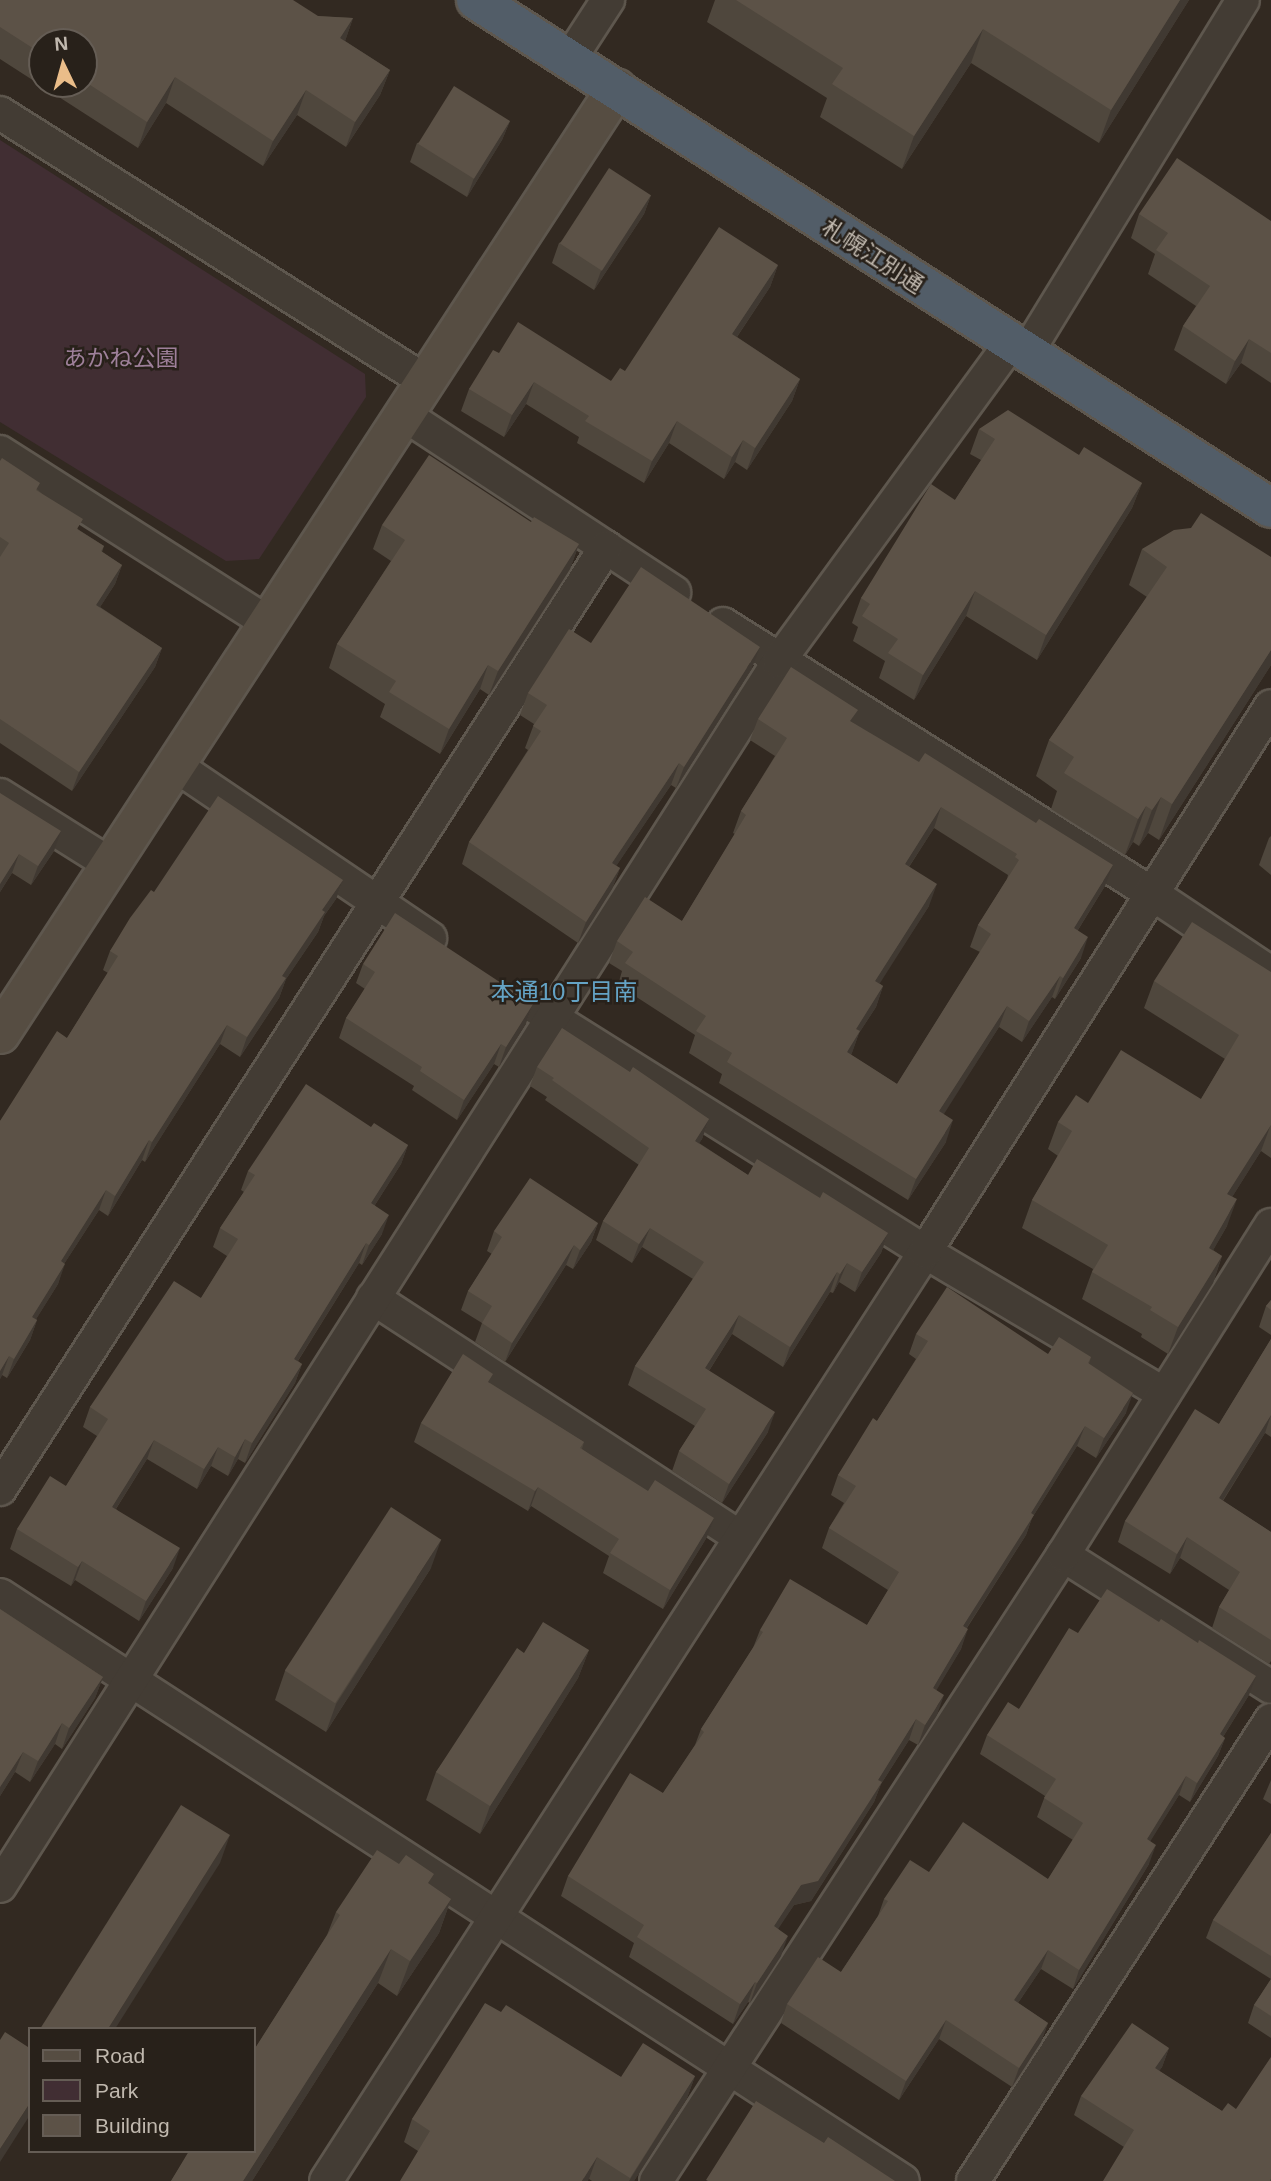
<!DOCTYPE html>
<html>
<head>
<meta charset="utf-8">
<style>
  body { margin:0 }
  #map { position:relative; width:1271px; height:2181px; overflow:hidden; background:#322921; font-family:Arial,"Noto Sans JP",sans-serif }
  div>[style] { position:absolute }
  .green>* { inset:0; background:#412e33 }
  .roads { filter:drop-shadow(2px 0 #5e574e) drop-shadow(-2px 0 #5e574e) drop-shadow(0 2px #5e574e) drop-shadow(0 -2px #5e574e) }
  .street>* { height:32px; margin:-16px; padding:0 16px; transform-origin:16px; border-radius:16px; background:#433c34 }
  .secondary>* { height:38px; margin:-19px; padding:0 19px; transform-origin:19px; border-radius:19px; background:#564d42 }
  .highway>* { height:38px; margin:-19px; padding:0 19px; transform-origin:19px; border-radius:19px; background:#525d68 }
  .wall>* { inset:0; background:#4f473d }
  .shaded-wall>* { inset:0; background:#403932 }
  .building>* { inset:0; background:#5c5247; transform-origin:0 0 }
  span { translate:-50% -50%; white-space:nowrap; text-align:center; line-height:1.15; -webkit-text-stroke:5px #28211a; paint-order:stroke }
  .street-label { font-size:23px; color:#c0b8ae }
  .park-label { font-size:23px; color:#9e809a }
  .neighbourhood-label { font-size:24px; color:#64a3c5 }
  .legend { position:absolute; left:28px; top:2027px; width:228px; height:126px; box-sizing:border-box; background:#28211a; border:2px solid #655d55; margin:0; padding:9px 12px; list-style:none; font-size:21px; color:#c0b8ae }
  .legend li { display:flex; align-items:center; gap:14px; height:35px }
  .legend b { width:35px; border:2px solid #655d55 }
  .north { position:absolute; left:28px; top:28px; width:70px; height:70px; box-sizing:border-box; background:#28211a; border:2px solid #655d55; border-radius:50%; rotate:355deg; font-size:19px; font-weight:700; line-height:28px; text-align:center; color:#c0b8ae }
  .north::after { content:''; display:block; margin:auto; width:24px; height:32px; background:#eabd89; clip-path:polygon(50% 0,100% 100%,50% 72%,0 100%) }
</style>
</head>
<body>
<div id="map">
  <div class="green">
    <i style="clip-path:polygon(0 140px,365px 374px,366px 397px,259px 559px,226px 561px,0 422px)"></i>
  </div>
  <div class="roads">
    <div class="street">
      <i style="left:569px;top:60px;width:72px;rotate:-57deg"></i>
      <i style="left:0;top:113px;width:505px;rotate:32.21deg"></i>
      <i style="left:1026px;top:354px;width:415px;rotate:-58.5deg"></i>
      <i style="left:406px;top:416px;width:321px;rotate:33.3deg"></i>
      <i style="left:0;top:452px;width:318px;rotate:32.5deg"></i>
      <i style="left:723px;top:624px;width:506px;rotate:32.15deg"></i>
      <i style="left:1151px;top:893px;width:144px;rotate:33.7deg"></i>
      <i style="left:176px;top:766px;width:307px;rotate:34.1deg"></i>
      <i style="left:0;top:795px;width:130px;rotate:32.1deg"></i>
      <i style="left:535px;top:1007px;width:461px;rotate:32.1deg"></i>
      <i style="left:925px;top:1252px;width:278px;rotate:30.7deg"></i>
      <i style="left:373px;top:1298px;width:438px;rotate:33.1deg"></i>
      <i style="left:0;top:1489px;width:1120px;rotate:-57.25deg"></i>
      <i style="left:1063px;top:1555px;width:246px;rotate:32.4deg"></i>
      <i style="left:0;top:1595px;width:1076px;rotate:32.98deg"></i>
      <i style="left:0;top:1886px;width:1452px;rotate:-57.55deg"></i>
      <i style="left:779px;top:661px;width:392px;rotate:-53.9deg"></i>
      <i style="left:326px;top:2181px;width:1105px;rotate:-57.19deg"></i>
      <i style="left:925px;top:1252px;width:646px;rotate:-57.64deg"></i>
      <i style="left:656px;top:2181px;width:747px;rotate:-56.97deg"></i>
      <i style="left:1063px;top:1555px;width:390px;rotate:-57.8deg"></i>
      <i style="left:973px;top:2181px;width:549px;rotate:-57.12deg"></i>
    </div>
    <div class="secondary">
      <i style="left:0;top:1034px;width:1129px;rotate:-56.89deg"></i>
    </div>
    <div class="highway">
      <i style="left:476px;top:0;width:943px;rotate:32.58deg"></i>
    </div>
  </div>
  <div class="wall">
    <i style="clip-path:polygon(evenodd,0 0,353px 18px,345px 41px,390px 70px,380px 95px,346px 147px,297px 115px,263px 166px,166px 103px,138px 148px,0 59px,0 0,42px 42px,84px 42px,84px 84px,42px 84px,42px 42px)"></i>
    <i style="clip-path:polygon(715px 0,1189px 0,1099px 143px,971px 63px,902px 169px,820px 117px,827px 98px,707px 22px)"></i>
    <i style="clip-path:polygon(510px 121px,502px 140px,467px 197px,410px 162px,417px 143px)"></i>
    <i style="clip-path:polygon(651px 195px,644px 214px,594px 290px,552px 263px,559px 243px)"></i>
    <i style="clip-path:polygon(1139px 214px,1271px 221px,1271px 383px,1241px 363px,1226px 384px,1174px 350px,1183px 326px,1196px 306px,1148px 274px,1155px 254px,1131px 238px)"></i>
    <i style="clip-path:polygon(778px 265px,770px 287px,737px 337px,800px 379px,792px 401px,747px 470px,735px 462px,724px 479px,669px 443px,644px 483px,577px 443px,579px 437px,526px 404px,504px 437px,461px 411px,469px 389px,499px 353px,611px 381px)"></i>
    <i style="clip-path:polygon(979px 429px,1079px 455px,1142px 483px,1132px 508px,1037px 660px,966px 616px,914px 700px,879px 678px,885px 661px,853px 641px,858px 627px,852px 623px,861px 598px,955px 500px,981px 460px,970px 454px)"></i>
    <i style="clip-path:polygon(0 461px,38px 490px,79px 530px,104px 546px,102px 552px,122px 565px,115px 584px,100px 607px,162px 648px,155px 667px,72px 791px,0 743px)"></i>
    <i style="clip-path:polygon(531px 522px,579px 544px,570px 569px,489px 695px,480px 689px,440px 754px,380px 717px,385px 704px,329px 668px,337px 644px,391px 561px,373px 549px,382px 525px)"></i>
    <i style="clip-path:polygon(1142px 549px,1271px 557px,1271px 665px,1159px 840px,1148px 833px,1139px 846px,1133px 842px,1125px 855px,1051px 809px,1057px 791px,1036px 776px,1049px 740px,1147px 597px,1129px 585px)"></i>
    <i style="clip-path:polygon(591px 643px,752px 668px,676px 788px,671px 785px,616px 866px,620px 868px,612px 889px,578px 943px,462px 864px,469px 842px,528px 750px,525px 748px,534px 724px,520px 715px,528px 693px)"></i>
    <i style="clip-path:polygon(evenodd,758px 719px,853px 723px,1105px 886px,1078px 930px,1081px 958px,1055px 999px,1052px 997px,1022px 1042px,999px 1027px,943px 1114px,946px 1142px,908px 1200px,719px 1083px,722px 1074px,689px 1053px,695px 1035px,618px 985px,622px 971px,609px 963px,617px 941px,682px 921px,735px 834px,733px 833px,741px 811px,775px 756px,750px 740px,758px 719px,934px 828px,1008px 875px,1007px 879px,978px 925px,970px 947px,980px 952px,897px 1084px,851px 1055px,859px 1033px,876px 1007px,883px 986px,879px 983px,929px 906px,909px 867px,934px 828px)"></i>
    <i style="clip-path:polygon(0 793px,54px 851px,31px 885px,12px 873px,0 892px)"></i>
    <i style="clip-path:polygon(1271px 836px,1271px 875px,1259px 865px,1269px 838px)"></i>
    <i style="clip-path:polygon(343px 880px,336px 899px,324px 916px,318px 932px,286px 979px,279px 998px,240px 1057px,220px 1044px,145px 1162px,142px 1160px,108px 1216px,99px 1210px,64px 1264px,58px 1284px,36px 1319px,37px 1320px,30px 1340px,7px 1378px,2px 1375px,0 1379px,0 1121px,67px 1038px,108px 973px,103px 970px,110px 951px,154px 892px)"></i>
    <i style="clip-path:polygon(363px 964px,533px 1004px,526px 1023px,499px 1067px,494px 1064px,457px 1120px,412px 1090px,414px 1086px,339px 1038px,346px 1018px,365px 989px,356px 983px)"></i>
    <i style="clip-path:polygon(1271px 972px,1271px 1158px,1261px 1151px,1232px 1197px,1227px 1226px,1213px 1250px,1222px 1256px,1213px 1283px,1168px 1354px,1141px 1337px,1142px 1334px,1082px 1299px,1093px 1269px,1022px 1228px,1032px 1200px,1058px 1156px,1048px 1149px,1058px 1122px,1088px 1103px,1201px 1099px,1225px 1059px,1144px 1008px,1154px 981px)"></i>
    <i style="clip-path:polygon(537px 1067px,630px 1072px,709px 1119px,702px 1139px,699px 1143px,748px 1175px,820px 1198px,888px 1233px,881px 1253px,855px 1292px,839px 1282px,833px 1293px,830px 1292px,783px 1367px,732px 1334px,709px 1371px,768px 1432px,722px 1503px,672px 1471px,679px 1451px,695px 1426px,628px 1385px,635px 1366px,693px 1279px,642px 1247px,632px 1263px,596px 1240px,603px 1221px,639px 1165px,545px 1100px,547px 1097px,530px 1086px)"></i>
    <i style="clip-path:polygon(371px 1127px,408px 1145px,401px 1164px,375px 1205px,382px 1234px,362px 1265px,359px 1263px,298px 1361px,302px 1364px,295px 1383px,245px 1463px,238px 1459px,228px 1476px,211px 1466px,197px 1489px,147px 1459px,116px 1509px,173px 1568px,139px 1621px,75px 1580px,71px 1586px,10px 1549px,17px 1529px,66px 1486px,97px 1436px,83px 1427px,90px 1407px,201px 1298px,227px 1256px,213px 1247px,220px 1228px,244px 1192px,241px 1190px,248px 1171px)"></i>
    <i style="clip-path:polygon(598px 1223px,591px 1242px,573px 1269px,566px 1265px,505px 1362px,475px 1342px,482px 1323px,461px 1310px,468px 1291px,492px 1254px,487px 1251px,494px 1231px)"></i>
    <i style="clip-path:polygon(1271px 1300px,1271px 1335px,1259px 1327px,1266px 1306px)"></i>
    <i style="clip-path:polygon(916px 1334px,1048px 1354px,1091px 1357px,1089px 1364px,1126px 1413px,1096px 1458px,1077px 1446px,1032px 1518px,1026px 1535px,967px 1628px,961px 1649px,936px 1690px,937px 1715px,918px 1745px,909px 1740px,881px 1784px,874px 1802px,811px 1901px,794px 1905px,778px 1928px,781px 1956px,750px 2003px,748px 2002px,733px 2024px,629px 1957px,634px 1943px,561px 1896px,568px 1876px,663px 1793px,695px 1745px,701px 1729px,753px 1648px,760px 1630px,867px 1625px,888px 1590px,822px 1548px,829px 1528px,844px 1503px,831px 1495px,838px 1475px,877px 1421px,916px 1359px,909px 1354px)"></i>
    <i style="clip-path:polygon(1271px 1339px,1271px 1437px,1265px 1433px,1223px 1501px,1271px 1532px,1271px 1661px,1269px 1664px,1212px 1628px,1219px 1607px,1229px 1590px,1180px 1558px,1170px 1574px,1118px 1542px,1125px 1521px,1219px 1424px)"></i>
    <i style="clip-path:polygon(490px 1383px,584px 1442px,582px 1449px,707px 1537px,663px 1609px,603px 1573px,609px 1556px,531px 1506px,528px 1511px,414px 1442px,421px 1423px)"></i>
    <i style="clip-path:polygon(431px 1568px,326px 1732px,275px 1700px,285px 1671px)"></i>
    <i style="clip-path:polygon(0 1609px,103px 1677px,95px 1698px,62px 1749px,55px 1744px,30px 1782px,15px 1772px,0 1796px)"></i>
    <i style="clip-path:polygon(1078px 1633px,1249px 1695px,1223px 1737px,1225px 1738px,1218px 1756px,1190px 1802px,1179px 1795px,1150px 1841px,1149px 1864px,1073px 1989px,1041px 1969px,1018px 2003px,1048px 2023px,1041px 2042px,1012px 2087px,939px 2039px,899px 2100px,781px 2023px,787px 2004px,841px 1972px,878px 1916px,884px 1899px,929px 1872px,1048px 1879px,1073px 1840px,1037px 1817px,1045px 1796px,980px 1754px,987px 1735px,1019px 1709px)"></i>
    <i style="clip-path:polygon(589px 1650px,578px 1678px,480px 1834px,426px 1800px,436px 1772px,524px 1653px)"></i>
    <i style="clip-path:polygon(1271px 1780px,1271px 1804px,1263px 1799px)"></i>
    <i style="clip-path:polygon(1271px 1833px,1271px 1979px,1206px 1938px,1213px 1920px)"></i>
    <i style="clip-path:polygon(430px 1885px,451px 1899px,439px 1933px,397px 1996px,378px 1983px,252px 2181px,171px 2181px,327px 1935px,336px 1912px)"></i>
    <i style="clip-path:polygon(1271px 1979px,1271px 2038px,1248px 2023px,1254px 2005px)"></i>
    <i style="clip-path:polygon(501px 2012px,621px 2077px,695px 2076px,687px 2098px,634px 2181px,592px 2181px,589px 2179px,418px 2151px,404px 2142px,412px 2119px)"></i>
    <i style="clip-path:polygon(1169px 2048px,1162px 2067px,1159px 2071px,1222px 2111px,1236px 2109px,1271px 2181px,1124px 2147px,1074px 2115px,1081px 2096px)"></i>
  </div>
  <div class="shaded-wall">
    <i style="clip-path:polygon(1180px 0,1189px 0,1099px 143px,1111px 110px)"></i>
    <i style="clip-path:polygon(353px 18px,344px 44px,340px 38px)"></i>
    <i style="clip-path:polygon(983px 29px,971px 63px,902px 169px,914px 136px)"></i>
    <i style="clip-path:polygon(390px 70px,380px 95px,346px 147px,355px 122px)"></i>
    <i style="clip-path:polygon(175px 77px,166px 103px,138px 148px,147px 122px)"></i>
    <i style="clip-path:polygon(306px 90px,297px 115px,263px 166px,273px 141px)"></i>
    <i style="clip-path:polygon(510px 121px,502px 140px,467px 197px,474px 178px)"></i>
    <i style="clip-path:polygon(651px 195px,644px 214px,594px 290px,601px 271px)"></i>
    <i style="clip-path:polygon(778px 265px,770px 287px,724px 356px,732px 334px)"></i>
    <i style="clip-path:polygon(1249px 339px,1241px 363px,1226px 384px,1235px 361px)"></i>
    <i style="clip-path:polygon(800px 379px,792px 401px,747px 470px,755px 448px)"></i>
    <i style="clip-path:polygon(534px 382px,526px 404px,504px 437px,512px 415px)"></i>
    <i style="clip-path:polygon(677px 421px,669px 443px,644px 483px,652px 461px)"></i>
    <i style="clip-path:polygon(743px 440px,735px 462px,724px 479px,732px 457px)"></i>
    <i style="clip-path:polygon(1142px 483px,1132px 508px,1037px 660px,1046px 635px)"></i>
    <i style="clip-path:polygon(579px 544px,570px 569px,489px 695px,498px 671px)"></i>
    <i style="clip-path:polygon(122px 565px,115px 584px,89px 624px,96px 605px)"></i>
    <i style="clip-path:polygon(975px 591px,966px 616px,914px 700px,923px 675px)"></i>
    <i style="clip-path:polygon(760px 647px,752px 668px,676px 788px,684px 767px)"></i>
    <i style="clip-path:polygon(162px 648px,155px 667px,72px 791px,79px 772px)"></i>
    <i style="clip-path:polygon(1271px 650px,1271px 665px,1159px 840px,1172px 804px)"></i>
    <i style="clip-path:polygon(488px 665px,480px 689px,440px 754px,449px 729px)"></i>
    <i style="clip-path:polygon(679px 763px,671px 785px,604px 884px,612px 863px)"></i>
    <i style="clip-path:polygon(1161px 797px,1148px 833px,1139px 846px,1152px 810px)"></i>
    <i style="clip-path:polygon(1146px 806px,1133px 842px,1125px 855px,1138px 819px)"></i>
    <i style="clip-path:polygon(941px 807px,934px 828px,897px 885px,905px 864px)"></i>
    <i style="clip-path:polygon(61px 831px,54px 851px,31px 885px,38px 866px)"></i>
    <i style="clip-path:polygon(19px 854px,12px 873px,0 892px,0 884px)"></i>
    <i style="clip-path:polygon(1113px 865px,1105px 886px,1066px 949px,1074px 928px)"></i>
    <i style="clip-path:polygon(620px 868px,612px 889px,578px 943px,586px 922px)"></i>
    <i style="clip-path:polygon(343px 880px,336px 899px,324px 916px,318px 932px,286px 979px,279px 998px,240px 1057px,247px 1037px,282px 976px,322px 910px)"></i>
    <i style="clip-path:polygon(937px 884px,929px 906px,868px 1002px,875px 981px)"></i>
    <i style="clip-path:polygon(1088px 937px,1081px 958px,1055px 999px,1063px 978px)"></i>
    <i style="clip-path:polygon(1060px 976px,1052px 997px,1022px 1042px,1029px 1021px)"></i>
    <i style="clip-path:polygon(883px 986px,876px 1007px,859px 1033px,852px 1053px,839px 1073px,856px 1029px)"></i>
    <i style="clip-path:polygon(533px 1004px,526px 1023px,499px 1067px,506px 1047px)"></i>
    <i style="clip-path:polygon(1007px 1006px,999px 1027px,932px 1133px,939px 1111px)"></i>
    <i style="clip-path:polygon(227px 1025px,220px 1044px,145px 1162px,152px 1142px)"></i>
    <i style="clip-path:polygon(501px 1044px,494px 1064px,457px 1120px,464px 1100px)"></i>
    <i style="clip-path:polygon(709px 1119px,702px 1139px,688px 1160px,695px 1141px)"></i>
    <i style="clip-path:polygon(953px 1120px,946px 1142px,908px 1200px,916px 1179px)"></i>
    <i style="clip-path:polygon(1271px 1124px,1261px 1151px,1217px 1221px,1227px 1194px)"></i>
    <i style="clip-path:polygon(149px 1140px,142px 1160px,108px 1216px,115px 1196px)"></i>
    <i style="clip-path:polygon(408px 1145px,401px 1164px,364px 1222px,371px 1203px)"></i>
    <i style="clip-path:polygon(106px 1190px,99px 1210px,53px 1281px,61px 1261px)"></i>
    <i style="clip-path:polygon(1237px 1199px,1227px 1226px,1199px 1275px,1209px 1248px)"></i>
    <i style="clip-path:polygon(389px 1215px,382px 1234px,362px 1265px,369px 1245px)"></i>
    <i style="clip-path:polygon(598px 1223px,591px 1242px,573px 1269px,580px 1250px)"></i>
    <i style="clip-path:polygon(650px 1228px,642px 1247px,632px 1263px,639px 1244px)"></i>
    <i style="clip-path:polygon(888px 1233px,881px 1253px,855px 1292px,862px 1272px)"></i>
    <i style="clip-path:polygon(366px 1243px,359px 1263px,287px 1378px,294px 1359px)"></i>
    <i style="clip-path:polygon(574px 1245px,566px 1265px,505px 1362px,512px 1343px)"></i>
    <i style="clip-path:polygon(1222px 1256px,1213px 1283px,1168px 1354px,1178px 1327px)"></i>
    <i style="clip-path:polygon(847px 1263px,839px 1282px,833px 1293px,840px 1274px)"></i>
    <i style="clip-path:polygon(65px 1264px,58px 1284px,25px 1337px,32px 1317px)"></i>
    <i style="clip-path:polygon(837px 1272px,830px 1292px,783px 1367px,790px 1347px)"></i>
    <i style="clip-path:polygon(739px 1315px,732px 1334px,698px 1388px,705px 1368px)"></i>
    <i style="clip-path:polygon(37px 1320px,30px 1340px,7px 1378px,14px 1359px)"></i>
    <i style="clip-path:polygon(9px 1356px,2px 1375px,0 1379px,0 1371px)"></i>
    <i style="clip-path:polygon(302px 1364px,295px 1383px,245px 1463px,252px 1443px)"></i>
    <i style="clip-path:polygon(1133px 1393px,1126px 1413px,1096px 1458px,1104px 1438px)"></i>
    <i style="clip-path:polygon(775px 1412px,768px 1432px,722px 1503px,729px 1484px)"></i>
    <i style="clip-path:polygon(1271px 1415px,1265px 1433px,1211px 1519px,1219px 1498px)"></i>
    <i style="clip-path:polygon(1085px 1426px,1077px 1446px,1032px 1518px,1026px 1535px,955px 1646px,963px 1626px,1031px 1513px)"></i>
    <i style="clip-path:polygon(245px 1439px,238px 1459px,228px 1476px,235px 1457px)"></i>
    <i style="clip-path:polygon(154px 1440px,147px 1459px,105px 1526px,112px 1507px)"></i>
    <i style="clip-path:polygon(218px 1447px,211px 1466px,197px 1489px,204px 1469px)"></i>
    <i style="clip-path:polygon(538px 1487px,531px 1506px,528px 1511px,535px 1491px)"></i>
    <i style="clip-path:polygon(714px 1518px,707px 1537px,663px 1609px,670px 1590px)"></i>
    <i style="clip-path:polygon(1187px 1537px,1180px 1558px,1170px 1574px,1177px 1554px)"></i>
    <i style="clip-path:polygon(441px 1540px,431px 1568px,326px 1732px,336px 1704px)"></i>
    <i style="clip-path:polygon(180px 1548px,173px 1568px,139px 1621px,146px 1601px)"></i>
    <i style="clip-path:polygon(82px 1561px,75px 1580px,71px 1586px,78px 1567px)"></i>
    <i style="clip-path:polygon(968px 1629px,961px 1649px,926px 1708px,933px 1688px)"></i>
    <i style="clip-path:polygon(589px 1650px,578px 1678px,480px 1834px,490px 1806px)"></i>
    <i style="clip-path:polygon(1256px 1676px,1249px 1695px,1213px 1753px,1220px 1734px)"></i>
    <i style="clip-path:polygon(103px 1677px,95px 1698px,62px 1749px,69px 1728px)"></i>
    <i style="clip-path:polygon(944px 1695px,937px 1715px,918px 1745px,925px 1725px)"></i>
    <i style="clip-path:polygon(916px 1719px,909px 1740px,881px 1784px,874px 1802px,811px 1901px,794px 1905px,767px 1946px,774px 1926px,801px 1885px,878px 1780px)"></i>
    <i style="clip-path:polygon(62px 1723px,55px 1744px,30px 1782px,38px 1761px)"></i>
    <i style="clip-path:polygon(1225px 1738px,1218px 1756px,1190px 1802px,1197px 1783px)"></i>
    <i style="clip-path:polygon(23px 1752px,15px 1772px,0 1796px,0 1787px)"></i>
    <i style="clip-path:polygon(1186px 1776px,1179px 1795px,1140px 1858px,1147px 1839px)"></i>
    <i style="clip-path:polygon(230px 1835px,220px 1863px,115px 2029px,108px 2029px)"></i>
    <i style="clip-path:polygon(1156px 1845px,1149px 1864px,1073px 1989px,1079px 1970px)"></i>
    <i style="clip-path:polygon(451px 1899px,439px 1933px,397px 1996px,410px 1961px)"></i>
    <i style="clip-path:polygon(788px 1936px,781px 1956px,750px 2003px,757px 1983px)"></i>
    <i style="clip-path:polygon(391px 1949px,378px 1983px,252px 2181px,243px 2181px)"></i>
    <i style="clip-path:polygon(1048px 1950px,1041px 1969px,1007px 2019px,1014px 2000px)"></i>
    <i style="clip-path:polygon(755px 1982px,748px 2002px,733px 2024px,740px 2004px)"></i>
    <i style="clip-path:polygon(946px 2020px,939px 2039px,899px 2100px,906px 2081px)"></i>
    <i style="clip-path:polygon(1048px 2023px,1041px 2042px,1012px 2087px,1019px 2068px)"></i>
    <i style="clip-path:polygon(1169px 2048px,1162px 2067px,1148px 2087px,1155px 2068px)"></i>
    <i style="clip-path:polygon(695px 2076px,687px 2098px,634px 2181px,629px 2181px)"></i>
    <i style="clip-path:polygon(30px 2103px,30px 2115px,0 2162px,0 2149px)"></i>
    <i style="clip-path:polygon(597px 2157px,589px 2179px,588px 2181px,582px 2181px)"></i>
  </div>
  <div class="building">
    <i style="clip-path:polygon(0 0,293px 0,318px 16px,353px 18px,340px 38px,390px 70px,355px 122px,306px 90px,273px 141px,175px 77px,147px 122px,84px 81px,84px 42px,42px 42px,42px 54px,0 27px)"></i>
    <i style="clip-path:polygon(736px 0,1180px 0,1111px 110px,983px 29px,914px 136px,832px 84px,843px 68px)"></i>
    <i style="left:454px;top:86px;width:66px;height:68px;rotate:32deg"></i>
    <i style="clip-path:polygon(1177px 158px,1271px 221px,1271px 353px,1249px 339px,1235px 361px,1183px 326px,1210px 286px,1156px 250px,1168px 233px,1139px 214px)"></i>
    <i style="left:609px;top:168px;width:50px;height:90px;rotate:33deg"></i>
    <i style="clip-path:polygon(719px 227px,778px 265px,732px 334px,800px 379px,755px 448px,743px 440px,732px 457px,677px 421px,652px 461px,585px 421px,589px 416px,534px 382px,512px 415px,469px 389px,493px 350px,499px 353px,518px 322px,611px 381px,620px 368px,625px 371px)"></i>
    <i style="clip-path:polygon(1008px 410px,1079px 455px,1084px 447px,1142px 483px,1046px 635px,975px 591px,923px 675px,888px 653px,898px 639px,862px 616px,870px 604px,861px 598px,931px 484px,955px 500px,995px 439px,979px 429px)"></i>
    <i style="clip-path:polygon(429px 455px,531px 522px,534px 517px,579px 544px,498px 671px,488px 665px,449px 729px,389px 692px,396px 681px,337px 644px,405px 540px,382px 525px)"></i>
    <i style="clip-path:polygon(2px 458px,40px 483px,36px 490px,83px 519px,77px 529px,104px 546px,101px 551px,122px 565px,96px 605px,162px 648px,79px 772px,0 719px,0 557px,9px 543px,0 537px,0 461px)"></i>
    <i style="clip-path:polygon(1201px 513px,1271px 557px,1271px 650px,1172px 804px,1161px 797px,1152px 810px,1146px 806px,1138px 819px,1064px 773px,1074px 757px,1049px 740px,1167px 567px,1142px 549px,1174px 530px,1191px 528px)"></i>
    <i style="clip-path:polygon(641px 567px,760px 647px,684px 767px,679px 763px,612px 863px,620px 868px,586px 922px,469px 842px,541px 731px,533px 726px,547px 705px,528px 693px,569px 629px,591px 643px)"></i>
    <i style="clip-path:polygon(evenodd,791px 667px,858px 710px,850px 721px,919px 762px,925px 753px,1036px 823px,1039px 819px,1113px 865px,1074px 928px,1088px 937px,1063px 978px,1060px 976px,1029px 1021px,1007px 1006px,939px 1111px,953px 1120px,916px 1179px,727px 1062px,732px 1053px,696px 1031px,706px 1016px,625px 963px,633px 952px,617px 941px,645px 897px,682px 921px,746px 815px,741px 811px,787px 738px,758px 719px,791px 667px,941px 807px,1017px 854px,1015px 857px,1019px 860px,978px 925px,991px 934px,897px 1084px,847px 1052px,860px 1031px,856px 1029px,883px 986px,875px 981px,937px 884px,905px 864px,941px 807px)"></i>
    <i style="clip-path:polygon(0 793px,61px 831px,38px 866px,19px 854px,0 884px)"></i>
    <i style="clip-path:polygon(218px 796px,343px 880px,322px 910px,325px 912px,282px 976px,286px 978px,247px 1037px,227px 1025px,152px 1142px,149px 1140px,115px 1196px,106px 1190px,61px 1261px,65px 1264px,32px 1317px,37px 1320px,14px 1359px,9px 1356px,0 1371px,0 1121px,57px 1031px,67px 1038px,118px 956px,110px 951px,130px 918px,151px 890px,154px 892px)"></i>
    <i style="clip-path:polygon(395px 913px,533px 1004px,506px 1047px,501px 1044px,464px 1100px,420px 1071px,422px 1067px,346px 1018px,375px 972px,363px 964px)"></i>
    <i style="clip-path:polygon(1192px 922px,1271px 972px,1271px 1125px,1227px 1194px,1237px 1199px,1209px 1248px,1222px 1256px,1178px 1327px,1150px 1310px,1152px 1307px,1092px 1272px,1108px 1245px,1032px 1200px,1072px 1131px,1058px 1122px,1076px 1095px,1088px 1103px,1121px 1050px,1201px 1099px,1239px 1035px,1154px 981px)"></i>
    <i style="clip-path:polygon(562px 1028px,630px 1072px,633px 1067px,709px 1119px,695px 1141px,748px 1175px,757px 1159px,820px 1198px,823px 1192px,888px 1233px,862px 1272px,847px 1263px,840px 1274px,837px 1272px,790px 1347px,739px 1315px,705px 1368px,775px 1412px,729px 1484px,679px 1451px,706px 1409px,635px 1366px,704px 1262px,650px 1228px,639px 1244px,603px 1221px,649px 1148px,552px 1080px,554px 1078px,537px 1067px)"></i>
    <i style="clip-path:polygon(306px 1084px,371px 1127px,374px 1123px,408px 1145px,371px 1203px,389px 1215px,369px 1245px,366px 1243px,294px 1359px,302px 1364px,252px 1443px,245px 1439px,235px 1457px,218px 1447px,204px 1469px,154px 1440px,112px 1507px,180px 1548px,146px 1601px,82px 1561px,78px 1567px,17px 1529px,50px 1476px,66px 1486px,108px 1419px,90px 1407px,174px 1281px,201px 1298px,238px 1239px,220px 1228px,255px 1175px,248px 1171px)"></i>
    <i style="clip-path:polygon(530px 1178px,598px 1223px,580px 1250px,574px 1245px,512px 1343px,482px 1323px,492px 1306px,468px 1291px,502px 1237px,494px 1231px)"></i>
    <i style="clip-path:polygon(947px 1287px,1048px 1354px,1059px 1337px,1091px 1357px,1088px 1363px,1133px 1393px,1104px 1438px,1085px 1426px,1031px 1513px,1034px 1515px,963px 1626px,968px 1629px,933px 1688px,944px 1695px,925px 1725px,916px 1719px,878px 1780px,882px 1782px,818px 1881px,801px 1885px,774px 1926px,788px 1936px,757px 1983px,755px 1982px,740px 2004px,637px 1937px,644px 1925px,568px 1876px,630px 1773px,663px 1793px,704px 1732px,701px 1729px,763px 1632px,760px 1630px,790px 1579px,867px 1625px,899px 1572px,829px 1528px,856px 1486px,838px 1475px,873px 1418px,877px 1421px,928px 1341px,916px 1334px)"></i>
    <i style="clip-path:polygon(1271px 1300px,1271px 1310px,1266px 1306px)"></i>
    <i style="clip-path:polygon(1271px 1339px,1271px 1415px,1219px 1498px,1271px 1532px,1271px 1640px,1219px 1607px,1240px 1572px,1187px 1537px,1177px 1554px,1125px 1521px,1195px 1409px,1219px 1424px)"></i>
    <i style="clip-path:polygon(463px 1354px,493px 1374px,488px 1382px,584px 1442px,580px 1448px,648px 1491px,655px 1480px,714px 1518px,670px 1590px,610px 1553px,619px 1539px,538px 1487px,535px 1491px,421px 1423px)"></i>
    <i style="left:391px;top:1507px;width:60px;height:195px;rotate:33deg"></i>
    <i style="clip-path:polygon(1107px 1589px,1159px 1622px,1161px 1619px,1198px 1643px,1199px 1640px,1256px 1676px,1220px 1734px,1225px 1738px,1197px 1783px,1186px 1776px,1147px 1839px,1156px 1845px,1079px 1970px,1048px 1950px,1014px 2000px,1048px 2023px,1019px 2068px,946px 2020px,906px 2081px,787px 2004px,818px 1957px,841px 1972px,888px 1901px,884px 1899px,910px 1860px,929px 1872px,963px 1822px,1048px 1879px,1083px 1823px,1044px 1798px,1056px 1779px,987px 1735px,1008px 1702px,1019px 1709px,1069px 1628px,1078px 1633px)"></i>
    <i style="clip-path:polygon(0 1609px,103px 1677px,69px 1728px,62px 1723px,38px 1761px,23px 1752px,0 1787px)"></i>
    <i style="clip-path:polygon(543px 1622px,589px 1650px,490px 1806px,436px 1772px,517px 1648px,524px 1653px)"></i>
    <i style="clip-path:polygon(181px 1805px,230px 1835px,108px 2029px,40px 2029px)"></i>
    <i style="clip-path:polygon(1271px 1833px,1271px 1956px,1213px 1920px)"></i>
    <i style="clip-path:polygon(377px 1850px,399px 1864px,406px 1855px,434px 1874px,428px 1883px,451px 1899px,410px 1961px,391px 1949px,243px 2181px,171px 2181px,189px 2151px,254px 2151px,254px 2050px,340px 1915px,336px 1912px)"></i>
    <i style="clip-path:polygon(1271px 1979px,1271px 2016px,1254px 2005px)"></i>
    <i style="clip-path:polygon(485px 2003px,501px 2012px,506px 2005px,621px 2077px,643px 2043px,695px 2076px,630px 2178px,597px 2157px,582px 2181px,400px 2181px,430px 2131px,412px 2119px)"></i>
    <i style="clip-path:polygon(1132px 2023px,1169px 2048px,1155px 2068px,1222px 2111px,1228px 2103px,1236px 2109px,1271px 2057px,1271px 2179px,1270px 2181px,1103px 2181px,1134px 2130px,1081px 2096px)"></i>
    <i style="clip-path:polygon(5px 2032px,28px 2047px,30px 2045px,30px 2103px,0 2149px,0 2040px)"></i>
    <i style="clip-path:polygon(756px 2101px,824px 2143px,828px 2137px,895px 2181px,708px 2181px,706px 2180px)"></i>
  </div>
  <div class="street-label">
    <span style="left:873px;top:256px;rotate:33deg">札幌江別通</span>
  </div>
  <div class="park-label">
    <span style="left:121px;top:358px">あかね公園</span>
  </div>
  <div class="neighbourhood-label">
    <span style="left:564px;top:992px">本通10丁目南</span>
  </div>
  <ul class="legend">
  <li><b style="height:9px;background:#564d42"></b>Road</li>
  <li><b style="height:19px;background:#412e33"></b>Park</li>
  <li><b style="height:19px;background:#5c5247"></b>Building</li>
  </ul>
  <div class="north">N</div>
</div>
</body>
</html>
